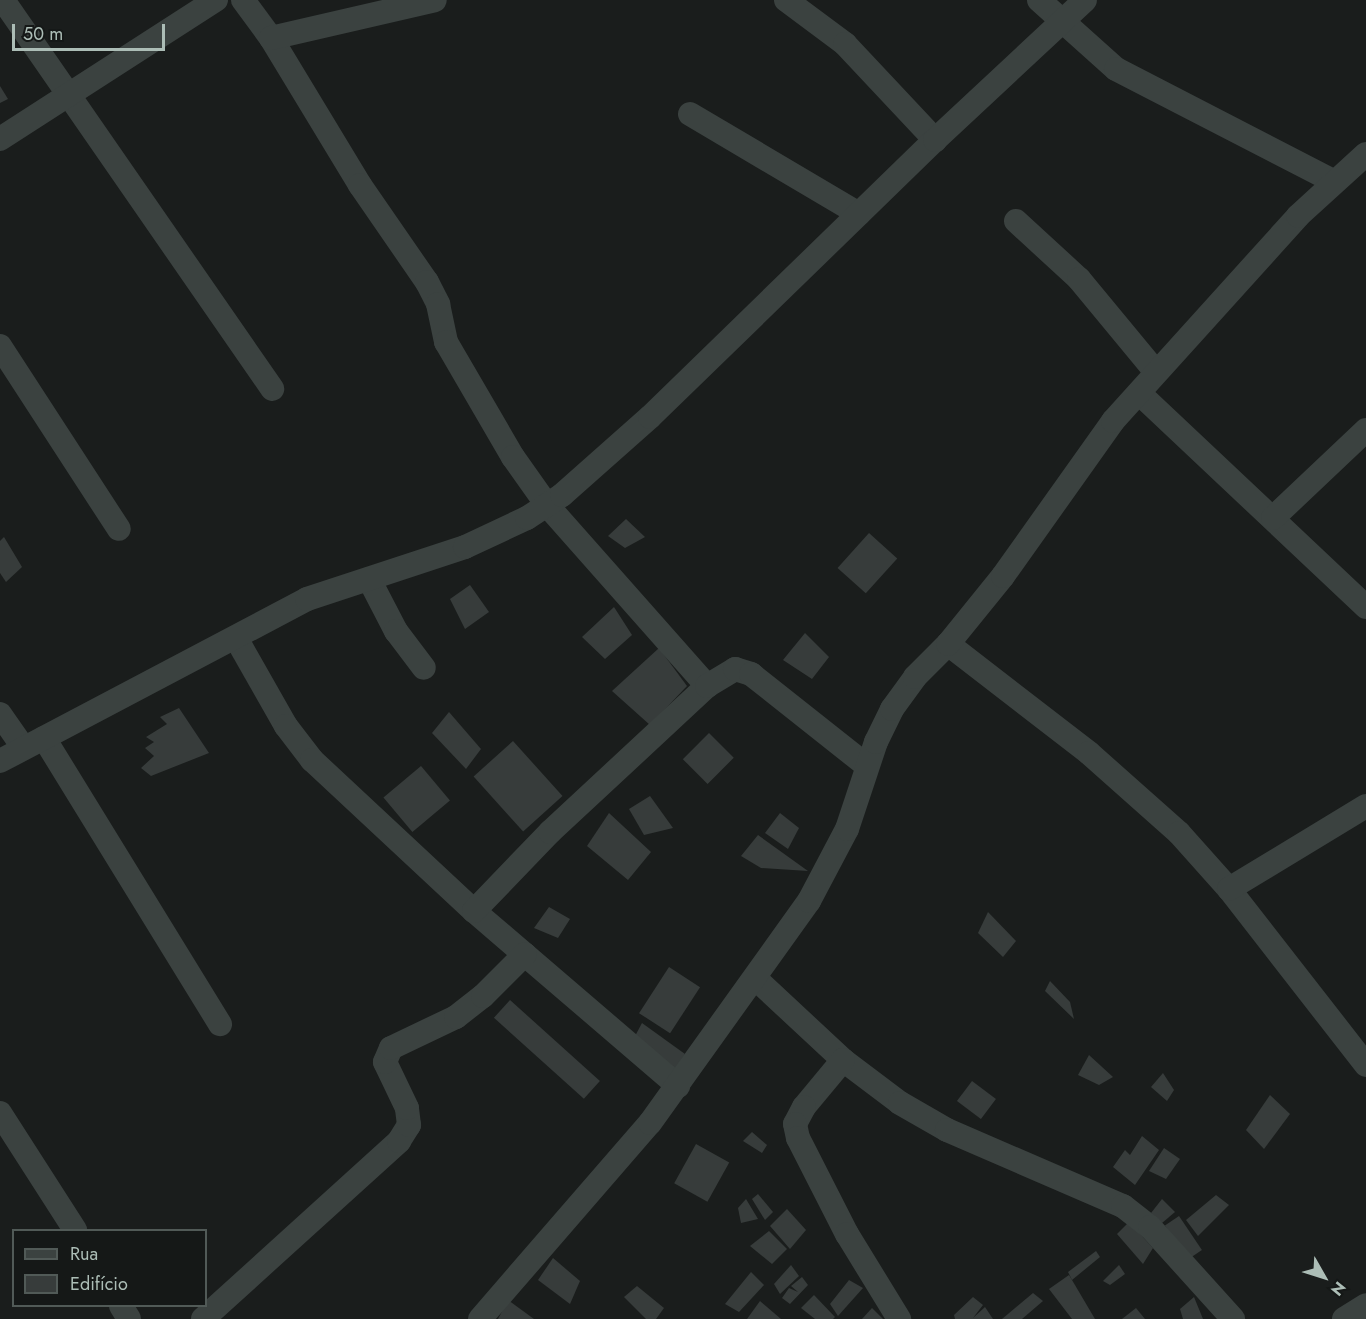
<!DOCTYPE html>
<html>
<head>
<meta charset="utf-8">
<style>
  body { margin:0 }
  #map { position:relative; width:1366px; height:1319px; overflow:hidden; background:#1a1d1c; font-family:Jost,sans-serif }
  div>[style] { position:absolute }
  .building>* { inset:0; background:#373c3b; transform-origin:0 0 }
  .minor>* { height:24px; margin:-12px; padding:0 12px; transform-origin:12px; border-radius:12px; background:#3b4240 }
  span { translate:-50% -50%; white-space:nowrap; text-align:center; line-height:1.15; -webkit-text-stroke:5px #151817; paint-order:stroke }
  .legend { position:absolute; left:12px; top:1229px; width:195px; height:78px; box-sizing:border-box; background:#151817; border:2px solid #515a57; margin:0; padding:8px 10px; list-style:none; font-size:18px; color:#acbdb6 }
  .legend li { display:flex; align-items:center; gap:12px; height:30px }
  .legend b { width:30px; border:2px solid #515a57 }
  .north { position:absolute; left:1294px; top:1247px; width:60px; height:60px; -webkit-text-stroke:4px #151817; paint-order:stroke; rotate:129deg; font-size:16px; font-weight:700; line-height:24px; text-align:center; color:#acbdb6 }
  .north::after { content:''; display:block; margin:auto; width:21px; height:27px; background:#acbdb6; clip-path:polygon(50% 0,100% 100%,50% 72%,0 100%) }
  .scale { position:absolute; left:12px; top:24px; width:153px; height:27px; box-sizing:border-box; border:3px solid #acbdb6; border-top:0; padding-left:8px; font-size:18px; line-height:21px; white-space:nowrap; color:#acbdb6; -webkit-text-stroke:4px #151817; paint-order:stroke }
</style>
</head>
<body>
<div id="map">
  <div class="building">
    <i style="clip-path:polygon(0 86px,8px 99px,0 103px)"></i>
    <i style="clip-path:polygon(626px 519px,645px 537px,625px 548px,608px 536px)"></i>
    <i style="left:869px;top:533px;width:38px;height:47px;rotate:42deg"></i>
    <i style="clip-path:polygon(4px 537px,22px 567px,6px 582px,0 573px,0 541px)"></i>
    <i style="clip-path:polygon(470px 585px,489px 612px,465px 629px,450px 599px)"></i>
    <i style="clip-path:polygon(614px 607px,632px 635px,605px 659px,582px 637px)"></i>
    <i style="clip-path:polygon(805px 633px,829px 657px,812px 679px,783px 660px)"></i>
    <i style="clip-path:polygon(659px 648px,687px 686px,650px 725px,612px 691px)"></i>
    <i style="clip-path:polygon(179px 708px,209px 753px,151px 776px,141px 768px,154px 756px,145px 748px,154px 742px,146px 737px,167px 724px,160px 717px)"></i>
    <i style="clip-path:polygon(449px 712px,481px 749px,466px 769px,432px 733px)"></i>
    <i style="left:709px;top:733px;width:35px;height:37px;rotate:45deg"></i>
    <i style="left:513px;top:741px;width:74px;height:53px;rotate:48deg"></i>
    <i style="left:421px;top:766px;width:45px;height:49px;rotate:50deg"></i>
    <i style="clip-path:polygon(650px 796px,673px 828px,644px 835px,629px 809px)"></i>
    <i style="clip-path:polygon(609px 813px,651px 852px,628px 880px,587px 846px)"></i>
    <i style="clip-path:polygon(780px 813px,799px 828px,788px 849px,765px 833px)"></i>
    <i style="clip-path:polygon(758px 835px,808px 871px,761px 868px,741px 856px)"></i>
    <i style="clip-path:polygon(549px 907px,570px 919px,558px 938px,534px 928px)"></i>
    <i style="clip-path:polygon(988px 912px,1016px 941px,1003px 957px,978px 933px)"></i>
    <i style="left:669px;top:967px;width:37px;height:55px;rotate:33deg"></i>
    <i style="clip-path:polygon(1050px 981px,1070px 1002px,1074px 1019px,1045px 991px)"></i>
    <i style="left:510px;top:1000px;width:121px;height:24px;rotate:42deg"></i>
    <i style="clip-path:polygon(642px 1023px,685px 1054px,673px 1072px,634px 1038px)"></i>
    <i style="clip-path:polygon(1089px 1055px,1113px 1077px,1099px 1085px,1078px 1075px)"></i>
    <i style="clip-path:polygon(1163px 1073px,1174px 1090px,1167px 1101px,1151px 1087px)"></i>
    <i style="left:972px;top:1081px;width:30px;height:25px;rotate:37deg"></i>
    <i style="clip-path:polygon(1270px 1095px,1290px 1114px,1264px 1149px,1246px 1130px)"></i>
    <i style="clip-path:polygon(752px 1132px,767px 1145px,762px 1153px,743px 1141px)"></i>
    <i style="clip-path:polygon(1142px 1136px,1159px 1150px,1135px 1185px,1113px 1167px,1125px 1150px,1130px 1155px)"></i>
    <i style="left:696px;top:1144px;width:38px;height:45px;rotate:29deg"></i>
    <i style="clip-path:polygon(1164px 1148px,1180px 1159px,1166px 1179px,1149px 1171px)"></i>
    <i style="clip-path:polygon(758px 1194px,773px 1212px,765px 1220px,752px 1199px)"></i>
    <i style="clip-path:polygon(1216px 1195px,1229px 1205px,1198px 1236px,1186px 1220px)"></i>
    <i style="clip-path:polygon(746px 1199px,758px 1219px,741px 1223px,738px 1208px)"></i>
    <i style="clip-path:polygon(1162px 1199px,1175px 1212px,1162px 1223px,1151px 1213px)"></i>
    <i style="clip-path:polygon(787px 1209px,806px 1230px,790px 1249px,770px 1226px)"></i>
    <i style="left:1179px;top:1216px;width:41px;height:17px;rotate:56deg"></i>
    <i style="clip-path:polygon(1129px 1222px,1153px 1248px,1143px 1264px,1117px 1234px)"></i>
    <i style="clip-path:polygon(769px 1231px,787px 1249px,772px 1264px,750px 1246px)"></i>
    <i style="clip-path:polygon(1096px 1251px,1100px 1257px,1072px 1280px,1068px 1272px)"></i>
    <i style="clip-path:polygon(553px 1258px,580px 1281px,570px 1304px,538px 1280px)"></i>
    <i style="clip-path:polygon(791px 1265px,799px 1276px,780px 1294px,774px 1284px)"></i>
    <i style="clip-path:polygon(1119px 1265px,1125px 1274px,1110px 1285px,1103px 1281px)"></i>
    <i style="clip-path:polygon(751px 1272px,764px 1285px,739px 1312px,725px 1304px)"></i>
    <i style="clip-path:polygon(1069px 1275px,1072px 1280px,1095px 1319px,1072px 1319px,1049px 1289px)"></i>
    <i style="clip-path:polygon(802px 1277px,808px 1285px,790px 1304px,782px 1298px,789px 1288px,798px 1292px,791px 1286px)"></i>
    <i style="clip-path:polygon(849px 1280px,863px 1288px,838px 1316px,830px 1304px)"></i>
    <i style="clip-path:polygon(637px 1286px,664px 1308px,656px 1319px,646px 1319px,624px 1297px)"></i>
    <i style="clip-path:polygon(1033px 1293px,1043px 1301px,1022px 1319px,1002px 1319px)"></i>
    <i style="clip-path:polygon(814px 1295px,835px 1317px,833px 1319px,815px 1319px,801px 1308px)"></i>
    <i style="clip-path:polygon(973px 1297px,983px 1305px,973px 1318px,985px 1307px,993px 1319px,955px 1319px,954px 1315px)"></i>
    <i style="clip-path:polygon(1194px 1297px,1203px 1319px,1183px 1319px,1180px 1309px)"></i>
    <i style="clip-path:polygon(508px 1300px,534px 1319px,498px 1319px)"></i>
    <i style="clip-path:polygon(760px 1301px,781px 1319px,747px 1319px)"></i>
    <i style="clip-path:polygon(872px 1308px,883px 1319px,862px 1319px)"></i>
    <i style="clip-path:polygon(1136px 1308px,1145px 1319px,1122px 1319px)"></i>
  </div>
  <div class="minor">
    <i style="left:3px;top:0;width:473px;rotate:55.3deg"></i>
    <i style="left:243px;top:0;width:47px;rotate:53.6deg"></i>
    <i style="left:271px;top:38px;width:172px;rotate:58.8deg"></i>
    <i style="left:360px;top:185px;width:118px;rotate:55.4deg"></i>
    <i style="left:427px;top:282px;width:25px;rotate:63deg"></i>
    <i style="left:438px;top:304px;width:39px;rotate:78deg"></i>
    <i style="left:446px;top:342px;width:133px;rotate:59.8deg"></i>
    <i style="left:513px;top:457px;width:59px;rotate:54.7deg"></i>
    <i style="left:547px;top:505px;width:242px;rotate:48.5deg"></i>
    <i style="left:786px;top:0;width:74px;rotate:36.7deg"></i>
    <i style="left:845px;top:44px;width:132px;rotate:46.8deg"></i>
    <i style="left:1039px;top:0;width:103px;rotate:41.9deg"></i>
    <i style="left:1116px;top:69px;width:244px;rotate:27.3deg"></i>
    <i style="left:271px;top:38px;width:168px;rotate:-13deg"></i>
    <i style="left:690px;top:114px;width:196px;rotate:30.6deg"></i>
    <i style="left:0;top:139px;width:257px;rotate:-32.8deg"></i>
    <i style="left:1016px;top:221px;width:86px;rotate:42.6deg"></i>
    <i style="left:1079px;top:279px;width:121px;rotate:50.4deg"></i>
    <i style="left:0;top:346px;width:218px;rotate:57deg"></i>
    <i style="left:1139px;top:393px;width:312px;rotate:43.3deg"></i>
    <i style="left:1273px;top:518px;width:128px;rotate:-43.4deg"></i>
    <i style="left:369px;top:579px;width:59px;rotate:62.6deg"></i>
    <i style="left:396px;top:631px;width:46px;rotate:52.9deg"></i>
    <i style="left:236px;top:638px;width:101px;rotate:60.4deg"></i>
    <i style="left:286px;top:726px;width:43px;rotate:52.6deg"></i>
    <i style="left:312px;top:760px;width:221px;rotate:43deg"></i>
    <i style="left:474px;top:911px;width:269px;rotate:40.6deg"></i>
    <i style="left:948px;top:644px;width:178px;rotate:37.7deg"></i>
    <i style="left:1089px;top:753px;width:120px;rotate:41.6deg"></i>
    <i style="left:1179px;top:833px;width:75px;rotate:48.2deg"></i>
    <i style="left:1229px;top:889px;width:223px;rotate:52.1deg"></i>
    <i style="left:0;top:714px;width:40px;rotate:55.1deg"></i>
    <i style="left:44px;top:738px;width:336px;rotate:58.4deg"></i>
    <i style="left:0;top:761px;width:347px;rotate:-27.8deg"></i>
    <i style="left:307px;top:599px;width:166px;rotate:-18.2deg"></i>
    <i style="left:465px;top:547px;width:68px;rotate:-25.1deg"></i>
    <i style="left:527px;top:518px;width:42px;rotate:-33.3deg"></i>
    <i style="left:562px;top:495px;width:118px;rotate:-41.6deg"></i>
    <i style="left:650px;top:417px;width:397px;rotate:-44.2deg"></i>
    <i style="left:935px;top:140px;width:205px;rotate:-43deg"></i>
    <i style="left:1229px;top:889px;width:160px;rotate:-31.2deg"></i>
    <i style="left:474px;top:911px;width:110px;rotate:-46.1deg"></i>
    <i style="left:550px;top:832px;width:214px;rotate:-42.9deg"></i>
    <i style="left:707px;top:686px;width:33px;rotate:-31deg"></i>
    <i style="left:735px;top:669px;width:17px;rotate:17deg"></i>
    <i style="left:751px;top:674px;width:148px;rotate:38.4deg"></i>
    <i style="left:755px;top:978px;width:120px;rotate:43deg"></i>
    <i style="left:843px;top:1060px;width:71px;rotate:37deg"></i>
    <i style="left:900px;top:1103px;width:54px;rotate:29.9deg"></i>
    <i style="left:947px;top:1130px;width:192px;rotate:23.4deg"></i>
    <i style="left:1123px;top:1206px;width:34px;rotate:38deg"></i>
    <i style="left:1150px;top:1227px;width:124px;rotate:47.9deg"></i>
    <i style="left:843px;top:1060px;width:61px;rotate:129.7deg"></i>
    <i style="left:804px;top:1107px;width:19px;rotate:118deg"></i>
    <i style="left:795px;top:1124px;width:14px;rotate:78deg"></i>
    <i style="left:798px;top:1138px;width:108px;rotate:63deg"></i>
    <i style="left:847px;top:1234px;width:100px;rotate:58.5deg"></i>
    <i style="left:0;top:1113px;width:139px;rotate:57.3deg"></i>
    <i style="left:121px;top:1306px;width:15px;rotate:58deg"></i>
    <i style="left:203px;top:1319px;width:265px;rotate:-42.2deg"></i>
    <i style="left:399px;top:1141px;width:19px;rotate:-58deg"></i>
    <i style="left:409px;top:1125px;width:17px;rotate:-97deg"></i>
    <i style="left:407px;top:1108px;width:51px;rotate:-115.6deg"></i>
    <i style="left:385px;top:1062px;width:15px;rotate:-67deg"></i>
    <i style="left:391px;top:1048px;width:72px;rotate:-25.5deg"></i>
    <i style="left:456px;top:1017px;width:34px;rotate:-38deg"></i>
    <i style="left:483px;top:996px;width:59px;rotate:-45deg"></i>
    <i style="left:480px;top:1319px;width:259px;rotate:-49.1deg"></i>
    <i style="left:650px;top:1123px;width:273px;rotate:-54.4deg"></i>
    <i style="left:809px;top:901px;width:81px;rotate:-62.2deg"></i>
    <i style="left:847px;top:829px;width:92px;rotate:-71.6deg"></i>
    <i style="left:876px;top:742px;width:37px;rotate:-64deg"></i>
    <i style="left:892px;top:709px;width:39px;rotate:-54deg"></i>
    <i style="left:915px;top:677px;width:47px;rotate:-45deg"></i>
    <i style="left:948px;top:644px;width:87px;rotate:-51deg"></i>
    <i style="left:1003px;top:576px;width:190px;rotate:-54.6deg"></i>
    <i style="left:1113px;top:421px;width:276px;rotate:-47.9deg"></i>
    <i style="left:1298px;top:216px;width:92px;rotate:-42.4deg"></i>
    <i style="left:1344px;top:1319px;width:26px;rotate:-32deg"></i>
  </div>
  <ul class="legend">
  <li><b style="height:8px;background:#3b4240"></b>Rua</li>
  <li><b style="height:16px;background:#373c3b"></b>Edifício</li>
  </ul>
  <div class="north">N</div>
  <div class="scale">50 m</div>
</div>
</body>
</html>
